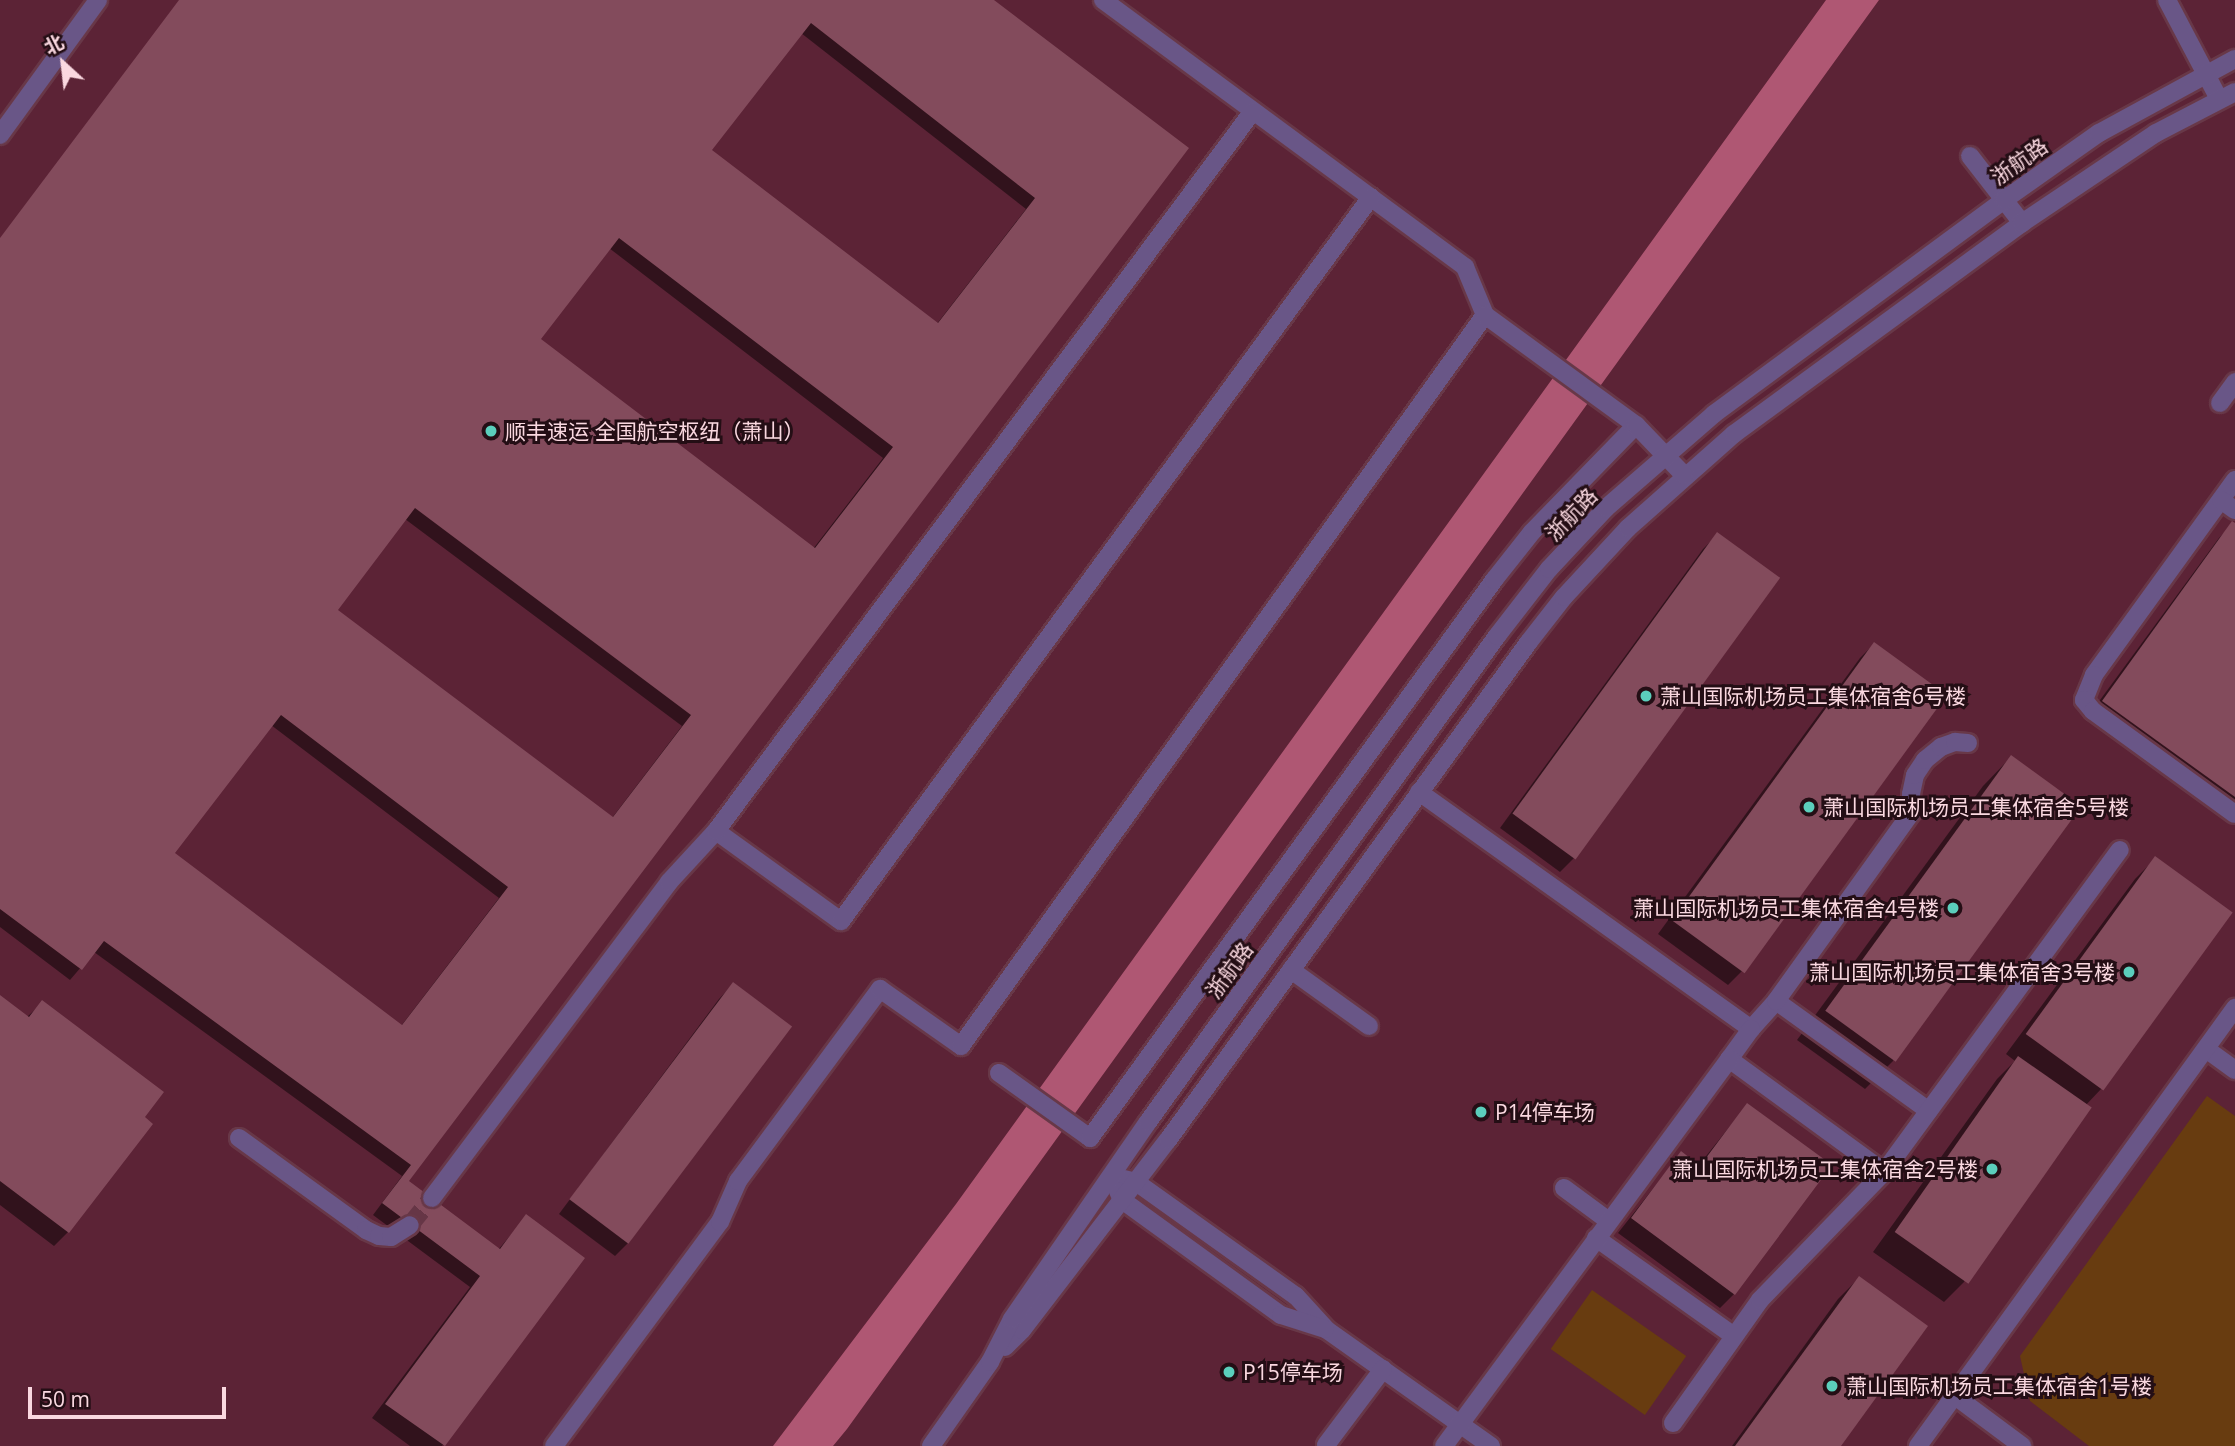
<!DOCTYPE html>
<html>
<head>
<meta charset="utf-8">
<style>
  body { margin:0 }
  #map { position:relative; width:2235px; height:1446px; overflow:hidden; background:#4c1a2b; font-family:"Open Sans","Noto Sans SC",sans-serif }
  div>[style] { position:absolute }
  .built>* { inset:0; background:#5c2336; transform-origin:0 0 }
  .green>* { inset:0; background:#683c10; transform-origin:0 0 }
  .water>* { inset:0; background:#af5773 }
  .shadow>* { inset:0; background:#0007 }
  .building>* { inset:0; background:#834b5c; transform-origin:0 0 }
  .minor-tunnel>* { height:18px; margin-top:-9px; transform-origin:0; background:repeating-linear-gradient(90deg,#663646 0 18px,transparent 0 27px) }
  .roads { filter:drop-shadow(2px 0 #683848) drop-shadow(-2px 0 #683848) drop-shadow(0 2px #683848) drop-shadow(0 -2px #683848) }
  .minor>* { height:18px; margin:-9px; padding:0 9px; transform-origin:9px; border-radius:9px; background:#695687 }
  .dots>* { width:19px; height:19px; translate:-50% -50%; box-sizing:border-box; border:4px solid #240e15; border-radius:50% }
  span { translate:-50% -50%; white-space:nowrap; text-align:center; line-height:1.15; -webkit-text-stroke:6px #240e15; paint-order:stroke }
  .street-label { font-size:21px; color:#fad8e0 }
  .poi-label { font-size:21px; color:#fad8e0 }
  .left { translate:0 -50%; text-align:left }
  .right { translate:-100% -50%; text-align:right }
  .north { position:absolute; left:28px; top:28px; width:70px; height:70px; -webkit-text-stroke:5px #240e15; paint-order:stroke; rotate:333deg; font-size:19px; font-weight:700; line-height:28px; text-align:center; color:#fad8e0 }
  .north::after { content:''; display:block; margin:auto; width:24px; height:32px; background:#fad8e0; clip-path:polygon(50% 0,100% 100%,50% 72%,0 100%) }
  .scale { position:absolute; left:28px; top:1387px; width:198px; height:32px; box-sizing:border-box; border:4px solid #fad8e0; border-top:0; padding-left:9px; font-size:21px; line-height:24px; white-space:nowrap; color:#fad8e0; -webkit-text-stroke:5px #240e15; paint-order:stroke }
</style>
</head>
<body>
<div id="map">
  <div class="built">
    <i style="left:0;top:0;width:2235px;height:1446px"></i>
  </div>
  <div class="green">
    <i style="clip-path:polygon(2207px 1096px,2235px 1116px,2235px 1446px,2089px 1446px,2030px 1401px,2020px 1356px)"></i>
    <i style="left:1592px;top:1290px;width:115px;height:72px;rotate:35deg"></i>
  </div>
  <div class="water">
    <i style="clip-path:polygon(1826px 0,1879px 0,847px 1429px,833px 1446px,773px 1446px,956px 1204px)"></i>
  </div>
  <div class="shadow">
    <i style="clip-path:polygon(evenodd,180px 0,991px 0,1187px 149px,406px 1182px,498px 1250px,526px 1217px,582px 1258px,442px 1446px,410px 1446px,372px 1418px,470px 1287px,373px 1215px,402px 1176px,94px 952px,70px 980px,0 927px,0 239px,180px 0,801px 33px,1026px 209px,936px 325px,709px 151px,801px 33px,180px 0,609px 248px,883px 458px,813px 549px,538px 340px,609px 248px,180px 0,405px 519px,682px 726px,612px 818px,335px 611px,405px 519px,180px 0,271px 725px,499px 898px,401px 1026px,173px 854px,271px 725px)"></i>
    <i style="clip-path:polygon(2233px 524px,2235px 525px,2235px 821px,2089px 715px,2219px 538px)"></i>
    <i style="clip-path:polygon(1717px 535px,1778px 579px,1574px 858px,1560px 872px,1500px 828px,1703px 549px)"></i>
    <i style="clip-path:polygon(1874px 644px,1742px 971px,1728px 985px,1658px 934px,1860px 658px)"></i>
    <i style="clip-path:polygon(2011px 757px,1893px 1061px,1865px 1089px,1797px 1040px,1983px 786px)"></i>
    <i style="clip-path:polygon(2156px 858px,2102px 1088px,2085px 1106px,1964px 1282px,1944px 1302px,1873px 1252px,1997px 1079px,2015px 1061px,2006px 1054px,2135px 879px)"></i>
    <i style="clip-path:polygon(733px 984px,790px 1026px,629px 1242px,615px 1256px,559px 1214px,719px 999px)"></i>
    <i style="clip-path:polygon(0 997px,27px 1017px,42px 1003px,68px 1232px,54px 1246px,0 1205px)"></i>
    <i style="clip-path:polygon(1747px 1105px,1734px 1294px,1720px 1308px,1618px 1233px,1681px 1153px,1698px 1166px)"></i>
    <i style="clip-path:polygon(1859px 1278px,1838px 1446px,1732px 1446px,1838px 1299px)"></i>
  </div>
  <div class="building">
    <i style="clip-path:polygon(evenodd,179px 0,994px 0,1189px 148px,409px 1181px,500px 1249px,526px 1214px,585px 1258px,445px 1446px,385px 1404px,480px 1276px,382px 1203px,411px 1165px,104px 941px,82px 970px,0 909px,0 238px,179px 0,811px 23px,1035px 198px,938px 323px,712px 150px,811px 23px,179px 0,619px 238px,893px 447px,815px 548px,541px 339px,619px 238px,179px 0,415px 508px,691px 715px,613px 817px,338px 610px,415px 508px,179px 0,281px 715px,508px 887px,402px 1025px,175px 853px,281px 715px)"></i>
    <i style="clip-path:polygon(2232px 521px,2235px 523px,2235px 797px,2102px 701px)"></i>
    <i style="left:1717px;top:532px;width:78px;height:348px;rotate:36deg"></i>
    <i style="left:1874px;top:642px;width:90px;height:344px;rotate:36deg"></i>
    <i style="left:2011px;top:755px;width:87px;height:316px;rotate:36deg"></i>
    <i style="left:2155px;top:856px;width:96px;height:220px;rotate:36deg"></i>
    <i style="left:733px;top:982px;width:74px;height:272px;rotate:37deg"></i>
    <i style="clip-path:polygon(0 995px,29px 1017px,42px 1000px,164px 1092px,145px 1117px,153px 1124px,69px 1233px,0 1181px)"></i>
    <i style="left:2018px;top:1056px;width:90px;height:215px;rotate:35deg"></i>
    <i style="clip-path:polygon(1747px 1103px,1832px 1165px,1735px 1295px,1631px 1218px,1681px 1151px,1700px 1166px)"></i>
    <i style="clip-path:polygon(1859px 1276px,1928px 1326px,1841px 1446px,1735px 1446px)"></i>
  </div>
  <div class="minor-tunnel">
    <i style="left:410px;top:1225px;width:35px;rotate:-51deg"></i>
  </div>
  <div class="roads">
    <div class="minor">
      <i style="left:1103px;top:0;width:450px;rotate:36.4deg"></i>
      <i style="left:1465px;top:267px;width:52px;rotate:67.4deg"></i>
      <i style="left:2167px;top:0;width:112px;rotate:62.3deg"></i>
      <i style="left:0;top:135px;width:167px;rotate:-54deg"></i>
      <i style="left:1970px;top:156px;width:85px;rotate:52.2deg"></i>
      <i style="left:2220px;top:403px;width:26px;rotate:-54deg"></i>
      <i style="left:2235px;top:480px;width:241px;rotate:125.9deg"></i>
      <i style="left:2094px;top:675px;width:27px;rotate:112deg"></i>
      <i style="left:2084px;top:700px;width:14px;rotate:51deg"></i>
      <i style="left:2093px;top:711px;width:175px;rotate:36deg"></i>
      <i style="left:2221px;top:500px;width:17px;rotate:36deg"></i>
      <i style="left:1419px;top:792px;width:408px;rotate:35.5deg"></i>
      <i style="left:1751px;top:1029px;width:38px;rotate:-48deg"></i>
      <i style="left:1776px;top:1001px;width:188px;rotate:35.7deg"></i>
      <i style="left:716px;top:831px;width:154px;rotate:35.8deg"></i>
      <i style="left:841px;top:921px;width:897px;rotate:-53.79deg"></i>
      <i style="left:1291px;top:970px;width:96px;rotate:35.7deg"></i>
      <i style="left:1776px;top:1001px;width:233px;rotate:-54.3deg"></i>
      <i style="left:1912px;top:812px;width:18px;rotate:-93deg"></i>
      <i style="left:1911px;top:794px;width:19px;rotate:-78deg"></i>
      <i style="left:1915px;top:775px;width:18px;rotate:-56deg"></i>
      <i style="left:1925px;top:760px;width:21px;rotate:-39deg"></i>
      <i style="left:1941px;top:747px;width:15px;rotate:-20deg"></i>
      <i style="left:1955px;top:742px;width:13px;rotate:4deg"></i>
      <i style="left:1751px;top:1029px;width:37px;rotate:126deg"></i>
      <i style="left:1729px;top:1059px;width:192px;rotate:36.1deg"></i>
      <i style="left:2206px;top:1049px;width:36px;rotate:36deg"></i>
      <i style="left:999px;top:1073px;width:112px;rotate:35.5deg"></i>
      <i style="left:1090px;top:1138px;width:689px;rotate:-54.09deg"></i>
      <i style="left:1494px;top:580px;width:61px;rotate:-51.6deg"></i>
      <i style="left:1532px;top:532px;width:149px;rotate:-45.8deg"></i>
      <i style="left:239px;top:1138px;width:157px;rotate:35.9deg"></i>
      <i style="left:366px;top:1230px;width:14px;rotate:25deg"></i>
      <i style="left:379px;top:1236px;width:12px;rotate:5deg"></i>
      <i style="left:391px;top:1237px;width:22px;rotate:-32deg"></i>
      <i style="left:1124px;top:1179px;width:12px;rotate:14deg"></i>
      <i style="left:1136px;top:1182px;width:196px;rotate:35.5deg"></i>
      <i style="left:1296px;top:1296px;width:46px;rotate:47.6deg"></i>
      <i style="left:1327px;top:1330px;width:201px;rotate:35.3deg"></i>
      <i style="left:1564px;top:1188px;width:56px;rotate:36.3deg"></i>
      <i style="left:1118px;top:1191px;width:10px;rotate:66deg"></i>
      <i style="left:1122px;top:1200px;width:196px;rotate:35.9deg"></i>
      <i style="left:1281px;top:1315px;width:46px;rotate:17.7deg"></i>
      <i style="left:432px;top:1198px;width:395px;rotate:-53.1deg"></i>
      <i style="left:669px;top:882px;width:69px;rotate:-47.3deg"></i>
      <i style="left:716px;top:831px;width:898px;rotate:-53.28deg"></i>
      <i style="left:1596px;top:1238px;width:169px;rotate:35.4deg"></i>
      <i style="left:1005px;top:1347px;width:24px;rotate:-45deg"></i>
      <i style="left:1022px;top:1330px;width:240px;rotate:-52.5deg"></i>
      <i style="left:1168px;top:1140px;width:614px;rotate:-54.08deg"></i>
      <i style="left:1528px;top:643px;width:58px;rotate:-52deg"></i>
      <i style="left:1564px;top:597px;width:94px;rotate:-47.2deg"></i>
      <i style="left:1628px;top:528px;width:142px;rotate:-41.6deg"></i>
      <i style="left:1734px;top:434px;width:357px;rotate:-36.2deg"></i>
      <i style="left:2022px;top:223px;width:161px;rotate:-33.9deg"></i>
      <i style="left:2156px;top:133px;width:89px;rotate:-27.4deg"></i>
      <i style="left:1955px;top:1396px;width:84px;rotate:36.7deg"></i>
      <i style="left:1673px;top:1423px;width:151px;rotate:-54.7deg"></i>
      <i style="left:1760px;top:1300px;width:178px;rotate:-45.9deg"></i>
      <i style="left:1884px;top:1172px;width:399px;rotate:-53.8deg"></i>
      <i style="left:1326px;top:1445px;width:95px;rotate:-53.1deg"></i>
      <i style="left:554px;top:1446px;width:279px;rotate:-53.5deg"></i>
      <i style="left:720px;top:1222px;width:45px;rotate:-66.3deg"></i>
      <i style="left:738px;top:1181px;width:239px;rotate:-53.5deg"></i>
      <i style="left:880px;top:989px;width:99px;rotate:35.1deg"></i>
      <i style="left:961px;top:1046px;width:899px;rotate:-54.37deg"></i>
      <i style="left:1485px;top:315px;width:187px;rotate:36.1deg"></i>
      <i style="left:1636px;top:425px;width:69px;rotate:46.2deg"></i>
      <i style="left:931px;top:1446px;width:103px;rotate:-54.9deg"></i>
      <i style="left:990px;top:1362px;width:48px;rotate:-62.9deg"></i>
      <i style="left:1012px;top:1319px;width:239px;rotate:-55.4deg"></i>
      <i style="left:1148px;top:1122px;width:598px;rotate:-54.32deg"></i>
      <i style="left:1497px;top:636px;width:85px;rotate:-52.2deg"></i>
      <i style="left:1549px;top:569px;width:83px;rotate:-46.9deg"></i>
      <i style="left:1606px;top:508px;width:143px;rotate:-41deg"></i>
      <i style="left:1714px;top:414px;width:360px;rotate:-36.4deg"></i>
      <i style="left:2004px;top:200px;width:116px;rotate:-35.2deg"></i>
      <i style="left:2099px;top:133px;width:155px;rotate:-28.6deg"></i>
      <i style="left:1444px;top:1446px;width:481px;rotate:-53.6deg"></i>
      <i style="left:1918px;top:1446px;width:541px;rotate:-54.11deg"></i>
    </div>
  </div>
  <div class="dots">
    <i style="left:491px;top:431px;background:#5bcebc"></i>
    <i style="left:1646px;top:696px;background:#5bcebc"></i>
    <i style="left:1809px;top:807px;background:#5bcebc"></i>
    <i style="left:1953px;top:908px;background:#5bcebc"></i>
    <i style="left:2129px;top:972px;background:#5bcebc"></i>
    <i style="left:1481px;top:1112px;background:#5bcebc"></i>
    <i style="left:1992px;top:1169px;background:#5bcebc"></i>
    <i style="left:1229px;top:1372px;background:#5bcebc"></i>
    <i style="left:1832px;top:1386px;background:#5bcebc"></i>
  </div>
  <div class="street-label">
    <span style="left:2019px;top:161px;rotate:-35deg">浙航路</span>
    <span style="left:1571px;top:514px;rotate:-46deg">浙航路</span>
    <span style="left:1229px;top:970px;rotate:-54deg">浙航路</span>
  </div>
  <div class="poi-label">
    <span class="left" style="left:505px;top:431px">顺丰速运 全国航空枢纽（萧山）</span>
    <span class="left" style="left:1660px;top:696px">萧山国际机场员工集体宿舍6号楼</span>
    <span class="left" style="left:1823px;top:807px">萧山国际机场员工集体宿舍5号楼</span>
    <span class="right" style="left:1939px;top:908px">萧山国际机场员工集体宿舍4号楼</span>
    <span class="right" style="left:2115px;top:972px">萧山国际机场员工集体宿舍3号楼</span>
    <span class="left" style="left:1495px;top:1112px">P14停车场</span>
    <span class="right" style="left:1978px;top:1169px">萧山国际机场员工集体宿舍2号楼</span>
    <span class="left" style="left:1243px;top:1372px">P15停车场</span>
    <span class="left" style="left:1846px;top:1386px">萧山国际机场员工集体宿舍1号楼</span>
  </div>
  <div class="north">北</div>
  <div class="scale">50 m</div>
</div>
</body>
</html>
